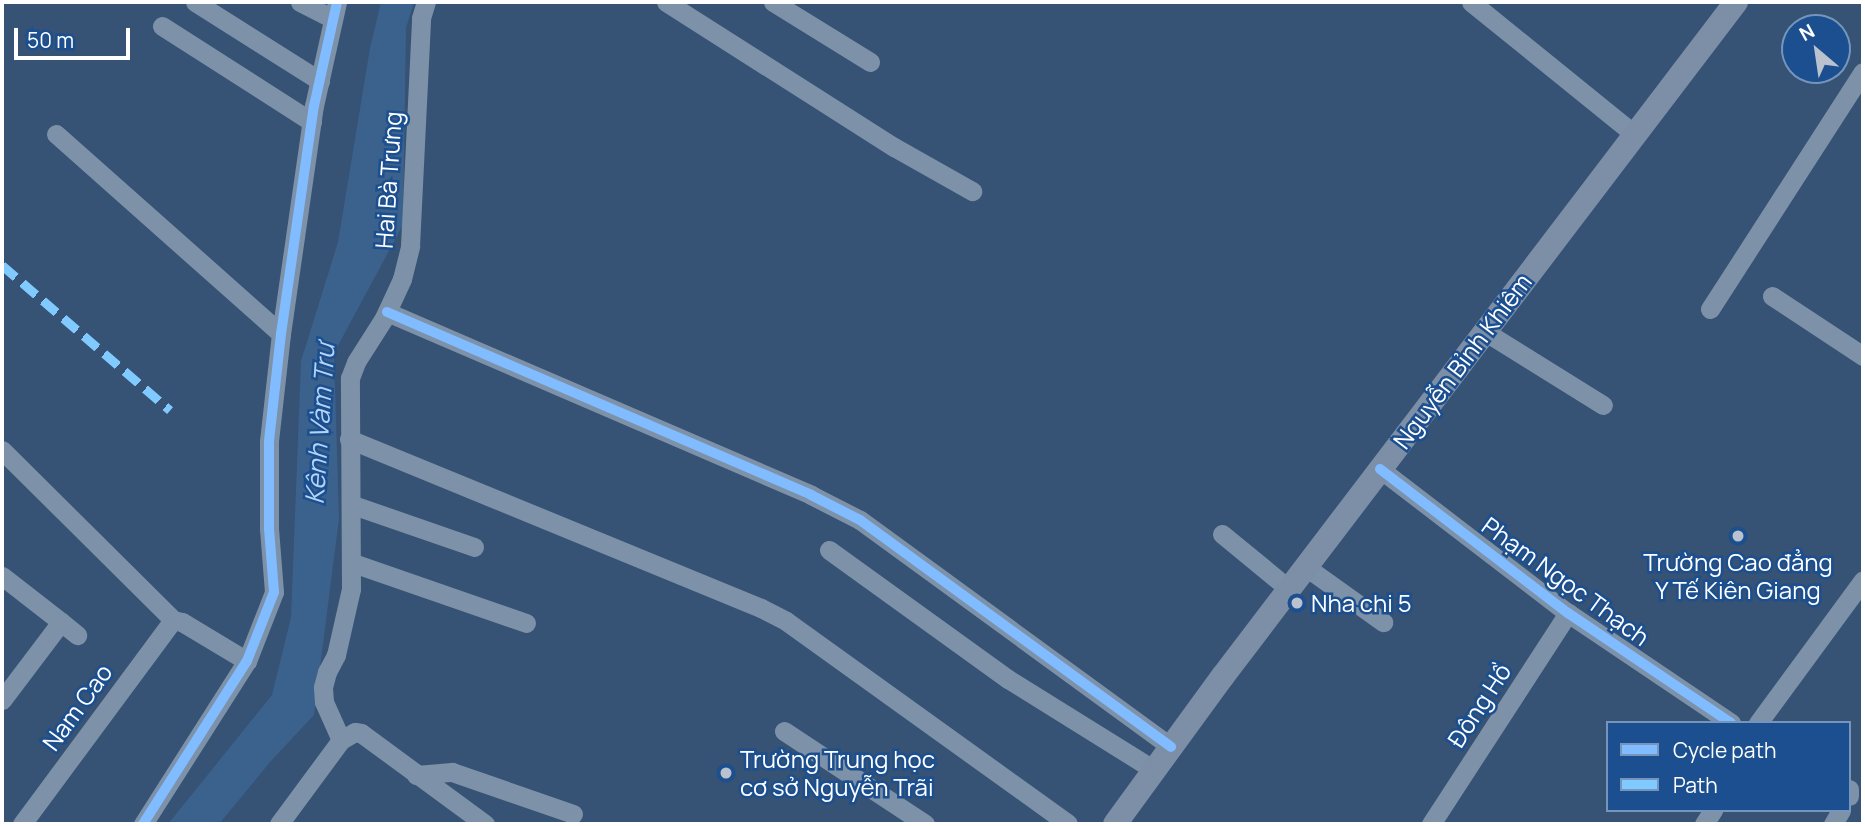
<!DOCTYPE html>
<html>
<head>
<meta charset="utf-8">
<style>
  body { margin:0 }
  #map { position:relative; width:1865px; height:826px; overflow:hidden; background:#365274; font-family:Manrope,sans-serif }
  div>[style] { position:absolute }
  .water>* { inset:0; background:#3b618d }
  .minor>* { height:19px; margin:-9.5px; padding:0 9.5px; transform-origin:9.5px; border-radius:9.5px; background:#7d92a8 }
  .major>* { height:24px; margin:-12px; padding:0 12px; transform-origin:12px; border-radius:12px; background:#7d8ea7 }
  .quiet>* { height:9px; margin-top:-4.5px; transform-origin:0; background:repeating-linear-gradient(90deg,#80caff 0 18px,transparent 0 27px) }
  .cycleway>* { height:10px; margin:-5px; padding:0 5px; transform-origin:5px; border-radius:5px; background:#80bcff }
  .dots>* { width:19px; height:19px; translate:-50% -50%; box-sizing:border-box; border:4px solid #1b4f8f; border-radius:50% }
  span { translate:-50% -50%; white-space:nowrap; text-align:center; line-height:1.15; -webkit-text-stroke:5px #1b4f8f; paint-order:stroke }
  .street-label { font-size:24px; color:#fff }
  .poi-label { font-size:24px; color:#fff }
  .left { translate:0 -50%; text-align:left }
  .water-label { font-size:26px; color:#b5d3f5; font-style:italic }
  .frame { position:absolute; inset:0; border:4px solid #fff; pointer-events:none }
  .legend { position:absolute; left:1606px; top:721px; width:245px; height:91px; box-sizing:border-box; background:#1b4f8f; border:2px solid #7695bc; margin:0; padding:9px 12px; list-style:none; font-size:21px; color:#fff }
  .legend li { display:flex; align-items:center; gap:14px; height:35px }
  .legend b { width:35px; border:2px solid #7695bc }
  .north { position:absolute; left:1781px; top:14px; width:70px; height:70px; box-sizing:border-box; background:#1b4f8f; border:2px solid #7695bc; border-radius:50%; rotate:331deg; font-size:19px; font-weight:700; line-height:28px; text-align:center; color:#fff }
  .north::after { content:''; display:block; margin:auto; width:24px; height:32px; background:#b9c2ce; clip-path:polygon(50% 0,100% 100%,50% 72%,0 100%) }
  .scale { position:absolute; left:14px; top:28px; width:116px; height:32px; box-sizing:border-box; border:4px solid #fff; border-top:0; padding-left:9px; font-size:21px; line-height:24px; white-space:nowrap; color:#fff; -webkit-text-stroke:5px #1b4f8f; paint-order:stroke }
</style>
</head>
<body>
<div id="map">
  <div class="water">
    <i style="clip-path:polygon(381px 2px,414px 2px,406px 28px,403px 225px,334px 353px,339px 519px,314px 715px,271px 761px,219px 824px,168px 824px,272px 695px,291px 617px,301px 361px,338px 242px,370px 48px)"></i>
  </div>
  <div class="minor">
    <i style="left:195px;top:2px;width:148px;rotate:32.3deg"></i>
    <i style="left:300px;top:2px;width:37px;rotate:27deg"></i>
    <i style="left:666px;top:2px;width:270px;rotate:32.5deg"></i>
    <i style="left:894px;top:147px;width:90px;rotate:29.4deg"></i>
    <i style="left:773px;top:2px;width:114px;rotate:31.7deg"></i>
    <i style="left:1471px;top:2px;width:210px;rotate:39deg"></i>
    <i style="left:162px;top:26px;width:178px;rotate:32.6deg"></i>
    <i style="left:56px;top:134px;width:301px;rotate:41.6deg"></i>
    <i style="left:1772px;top:296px;width:109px;rotate:33.4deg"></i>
    <i style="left:1710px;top:309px;width:282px;rotate:-57.2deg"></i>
    <i style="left:387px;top:312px;width:462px;rotate:23.3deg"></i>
    <i style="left:811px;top:495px;width:55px;rotate:27deg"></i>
    <i style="left:860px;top:520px;width:385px;rotate:36.1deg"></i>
    <i style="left:1484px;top:331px;width:140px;rotate:31.9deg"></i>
    <i style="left:349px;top:439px;width:445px;rotate:22.3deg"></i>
    <i style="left:761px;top:608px;width:28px;rotate:27deg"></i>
    <i style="left:786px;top:621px;width:347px;rotate:35.7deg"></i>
    <i style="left:2px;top:450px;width:241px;rotate:44.8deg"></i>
    <i style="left:173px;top:620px;width:9px;rotate:13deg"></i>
    <i style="left:182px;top:622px;width:76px;rotate:31deg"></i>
    <i style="left:1380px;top:469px;width:237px;rotate:37.5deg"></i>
    <i style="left:1568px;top:613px;width:197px;rotate:34deg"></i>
    <i style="left:353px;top:505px;width:128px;rotate:19.1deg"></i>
    <i style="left:1222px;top:534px;width:87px;rotate:39.4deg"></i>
    <i style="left:829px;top:550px;width:221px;rotate:35.8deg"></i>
    <i style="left:1008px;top:679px;width:172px;rotate:31.9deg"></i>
    <i style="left:353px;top:563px;width:183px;rotate:19.1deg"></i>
    <i style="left:1306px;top:567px;width:95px;rotate:35.5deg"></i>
    <i style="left:2px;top:576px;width:75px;rotate:37.9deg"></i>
    <i style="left:2px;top:700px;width:98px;rotate:-52.9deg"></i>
    <i style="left:61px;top:622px;width:21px;rotate:39deg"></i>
    <i style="left:1758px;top:723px;width:177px;rotate:-53.7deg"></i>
    <i style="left:784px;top:731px;width:169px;rotate:33.4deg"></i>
    <i style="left:341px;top:740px;width:42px;rotate:-114.1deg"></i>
    <i style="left:324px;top:702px;width:15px;rotate:-94deg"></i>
    <i style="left:323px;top:687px;width:16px;rotate:-75deg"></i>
    <i style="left:327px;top:672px;width:19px;rotate:-62deg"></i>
    <i style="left:336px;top:655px;width:68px;rotate:-77.2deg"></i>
    <i style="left:351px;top:589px;width:211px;rotate:-90.3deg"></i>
    <i style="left:350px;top:378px;width:17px;rotate:-69deg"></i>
    <i style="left:356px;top:362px;width:52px;rotate:-57.5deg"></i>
    <i style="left:384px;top:318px;width:43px;rotate:-65.2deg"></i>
    <i style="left:402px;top:279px;width:34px;rotate:-76deg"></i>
    <i style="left:410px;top:246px;width:228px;rotate:-87.2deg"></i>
    <i style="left:421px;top:18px;width:17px;rotate:-73deg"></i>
    <i style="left:416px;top:775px;width:36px;rotate:-5deg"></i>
    <i style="left:452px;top:772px;width:128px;rotate:19.1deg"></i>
    <i style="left:1849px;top:789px;width:7px;rotate:90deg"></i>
    <i style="left:22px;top:824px;width:254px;rotate:-53.5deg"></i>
    <i style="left:143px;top:824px;width:193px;rotate:-57.5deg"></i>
    <i style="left:247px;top:661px;width:74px;rotate:-68.6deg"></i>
    <i style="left:274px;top:592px;width:63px;rotate:-94.5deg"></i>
    <i style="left:269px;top:529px;width:88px;rotate:-90deg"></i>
    <i style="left:269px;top:441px;width:108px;rotate:-83.6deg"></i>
    <i style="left:281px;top:334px;width:230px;rotate:-81.8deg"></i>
    <i style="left:314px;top:106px;width:107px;rotate:-77.5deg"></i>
    <i style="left:279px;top:824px;width:104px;rotate:-53.6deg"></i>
    <i style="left:341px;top:740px;width:16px;rotate:-30deg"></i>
    <i style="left:355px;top:732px;width:6px;rotate:9deg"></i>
    <i style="left:361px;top:733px;width:154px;rotate:36.3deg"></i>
    <i style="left:1431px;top:824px;width:252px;rotate:-57deg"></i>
    <i style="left:1704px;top:824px;width:17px;rotate:-57deg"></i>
    <i style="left:1833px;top:824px;width:16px;rotate:-60deg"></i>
  </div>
  <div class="major">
    <i style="left:1115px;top:824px;width:183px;rotate:-53.9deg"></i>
    <i style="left:1223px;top:676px;width:847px;rotate:-52.72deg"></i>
  </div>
  <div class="quiet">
    <i style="left:2px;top:265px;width:222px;rotate:40.8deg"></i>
  </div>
  <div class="cycleway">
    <i style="left:387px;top:312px;width:462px;rotate:23.3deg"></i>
    <i style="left:811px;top:495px;width:55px;rotate:27deg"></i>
    <i style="left:860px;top:520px;width:385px;rotate:36.1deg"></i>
    <i style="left:1380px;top:469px;width:237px;rotate:37.5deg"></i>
    <i style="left:1568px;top:613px;width:197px;rotate:34deg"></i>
    <i style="left:143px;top:824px;width:193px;rotate:-57.5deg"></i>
    <i style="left:247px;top:661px;width:74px;rotate:-68.6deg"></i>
    <i style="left:274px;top:592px;width:63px;rotate:-94.5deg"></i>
    <i style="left:269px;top:529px;width:88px;rotate:-90deg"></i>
    <i style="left:269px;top:441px;width:108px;rotate:-83.6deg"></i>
    <i style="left:281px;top:334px;width:230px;rotate:-81.8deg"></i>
    <i style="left:314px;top:106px;width:107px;rotate:-77.5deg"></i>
  </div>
  <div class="dots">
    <i style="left:1738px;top:536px;background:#b9c2ce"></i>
    <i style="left:1297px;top:603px;background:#b9c2ce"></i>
    <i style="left:726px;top:773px;background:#b9c2ce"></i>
  </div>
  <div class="street-label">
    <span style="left:388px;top:180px;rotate:-86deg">Hai Bà Trưng</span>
    <span style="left:1462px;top:361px;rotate:-53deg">Nguyễn Bỉnh Khiêm</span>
    <span style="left:1566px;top:581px;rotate:36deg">Phạm Ngọc Thạch</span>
    <span style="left:1479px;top:705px;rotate:-57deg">Đông Hồ</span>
    <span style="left:77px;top:707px;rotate:-54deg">Nam Cao</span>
  </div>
  <div class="poi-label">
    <span style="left:1738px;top:576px">Trường Cao đẳng<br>Y Tế Kiên Giang</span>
    <span class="left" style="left:1311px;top:603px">Nha chi 5</span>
    <span class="left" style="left:740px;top:773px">Trường Trung học<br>cơ sở Nguyễn Trãi</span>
  </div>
  <div class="water-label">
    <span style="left:320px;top:424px;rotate:-86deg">Kênh Vàm Trư</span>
  </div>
  <div class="frame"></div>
  <ul class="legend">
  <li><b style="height:9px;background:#80bcff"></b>Cycle path</li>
  <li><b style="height:9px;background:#80caff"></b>Path</li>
  </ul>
  <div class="north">N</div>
  <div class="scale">50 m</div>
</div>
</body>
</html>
